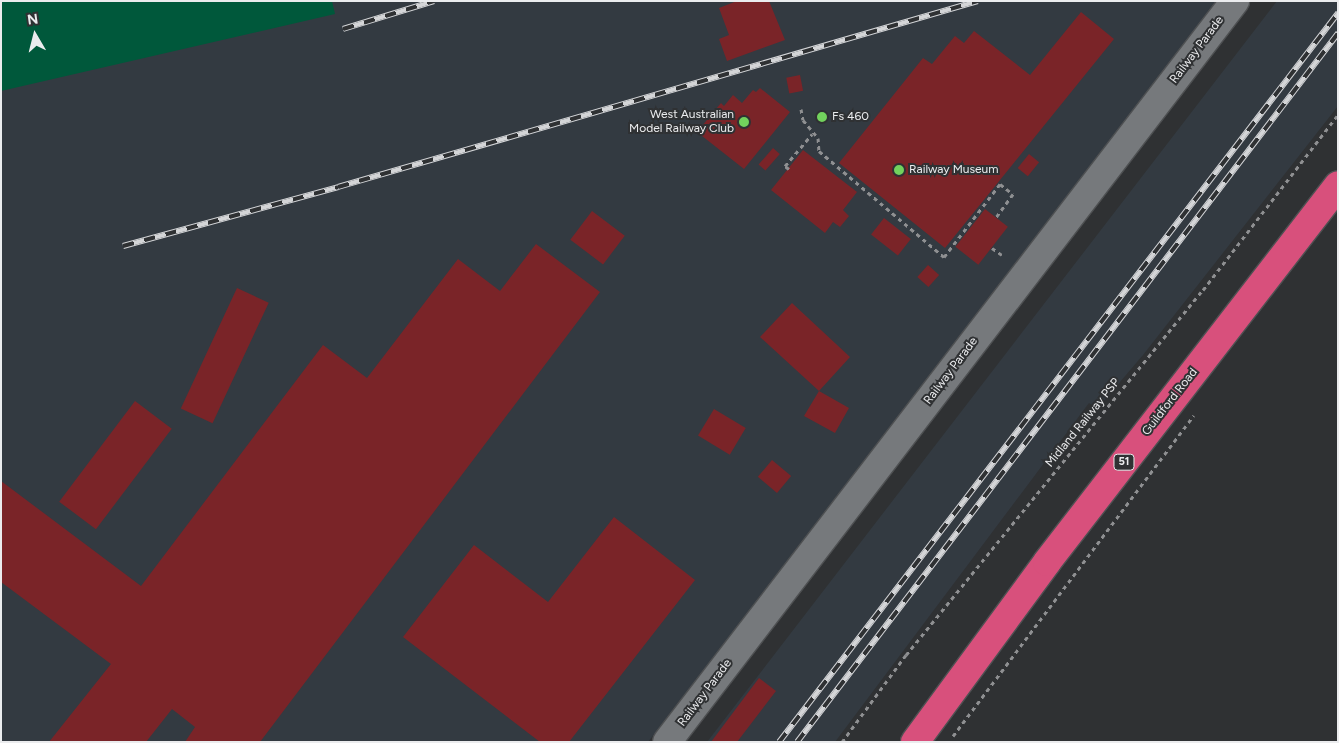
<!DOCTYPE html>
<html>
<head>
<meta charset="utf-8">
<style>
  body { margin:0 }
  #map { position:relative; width:1339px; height:743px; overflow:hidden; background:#2f3133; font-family:Figtree,sans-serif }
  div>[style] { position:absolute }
  .built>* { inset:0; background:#333a41 }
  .green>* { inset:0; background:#00583b }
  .building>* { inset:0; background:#7a2428; transform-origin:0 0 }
  .path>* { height:3px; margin-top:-1.5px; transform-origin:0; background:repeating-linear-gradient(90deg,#8f9092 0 4px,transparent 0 8px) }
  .roads { filter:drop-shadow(1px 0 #4e5052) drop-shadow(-1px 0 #4e5052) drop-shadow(0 1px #4e5052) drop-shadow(0 -1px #4e5052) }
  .secondary>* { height:28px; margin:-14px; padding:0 14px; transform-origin:14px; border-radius:14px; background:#76797c }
  .highway>* { height:28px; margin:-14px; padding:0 14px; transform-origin:14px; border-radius:14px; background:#d8507c }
  .rail>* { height:5.5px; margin-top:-2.75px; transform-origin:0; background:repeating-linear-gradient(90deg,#2f3133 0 11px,#d4d5d7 0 22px); box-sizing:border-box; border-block:1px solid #d4d5d7 }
  .dots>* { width:14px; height:14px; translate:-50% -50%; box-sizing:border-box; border:2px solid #2f3133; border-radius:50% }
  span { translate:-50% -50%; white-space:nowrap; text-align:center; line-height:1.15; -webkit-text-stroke:4px #2f3133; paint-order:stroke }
  .shield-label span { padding:1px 4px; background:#2f3133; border:1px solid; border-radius:4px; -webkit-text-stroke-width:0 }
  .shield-label { font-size:11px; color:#ebecee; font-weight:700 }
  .street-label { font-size:12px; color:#ebecee }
  .poi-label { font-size:12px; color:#ebecee }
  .right { translate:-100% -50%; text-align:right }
  .left { translate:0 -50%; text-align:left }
  .frame { position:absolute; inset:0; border:2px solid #ebecee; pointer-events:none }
  .north { position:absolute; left:10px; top:10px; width:50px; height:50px; -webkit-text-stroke:4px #2f3133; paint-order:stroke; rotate:352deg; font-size:14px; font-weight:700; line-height:20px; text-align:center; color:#ebecee }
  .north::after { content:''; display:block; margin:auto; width:18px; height:22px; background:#ebecee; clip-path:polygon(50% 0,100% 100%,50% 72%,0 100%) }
</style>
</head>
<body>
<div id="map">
  <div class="built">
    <i style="clip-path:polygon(1px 1px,1226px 1px,648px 742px,1px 742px)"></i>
    <i style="clip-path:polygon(1277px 1px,1338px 1px,1338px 106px,1143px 355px,1097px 409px,1089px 403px,835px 742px,707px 742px)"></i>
  </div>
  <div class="green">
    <i style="clip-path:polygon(1px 1px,332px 1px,335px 14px,1px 91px)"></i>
  </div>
  <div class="building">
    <i style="clip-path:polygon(737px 1px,769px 1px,785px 40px,727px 61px,719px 39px,729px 35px,719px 8px)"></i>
    <i style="clip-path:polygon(1081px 12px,1114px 39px,945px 248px,839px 163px,923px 58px,932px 64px,955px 36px,964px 43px,974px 31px,1030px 75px)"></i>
    <i style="left:800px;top:75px;width:16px;height:14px;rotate:79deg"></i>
    <i style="clip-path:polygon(760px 88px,790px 112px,744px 169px,697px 132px,721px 103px,724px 106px,733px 95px,742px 103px,753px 90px,756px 92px)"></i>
    <i style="left:773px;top:148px;width:9px;height:22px;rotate:41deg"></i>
    <i style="clip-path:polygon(803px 150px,857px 192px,843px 210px,849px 216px,840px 227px,833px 222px,825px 233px,771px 190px)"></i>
    <i style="left:1029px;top:154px;width:13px;height:18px;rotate:39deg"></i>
    <i style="left:985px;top:209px;width:29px;height:48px;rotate:38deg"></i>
    <i style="left:592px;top:211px;width:41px;height:36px;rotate:37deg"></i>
    <i style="left:884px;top:218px;width:34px;height:21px;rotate:38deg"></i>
    <i style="clip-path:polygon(536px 244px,600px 292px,260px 742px,185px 742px,195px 727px,172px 709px,146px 742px,49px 742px,111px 664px,1px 582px,1px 481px,141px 586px,323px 345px,367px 378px,458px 259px,500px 291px)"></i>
    <i style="left:928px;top:265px;width:15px;height:16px;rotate:42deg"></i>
    <i style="left:237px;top:288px;width:35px;height:133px;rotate:25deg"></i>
    <i style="clip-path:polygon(792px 303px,850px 357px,819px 391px,849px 408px,835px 433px,804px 416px,819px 391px,760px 337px)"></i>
    <i style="left:135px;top:401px;width:46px;height:126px;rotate:37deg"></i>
    <i style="left:714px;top:409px;width:37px;height:31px;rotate:31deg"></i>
    <i style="left:772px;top:460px;width:25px;height:22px;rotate:40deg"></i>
    <i style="clip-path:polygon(614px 517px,695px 580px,569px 742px,540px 742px,403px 637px,474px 545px,548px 602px)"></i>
    <i style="clip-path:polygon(759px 678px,776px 691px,737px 742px,711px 742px)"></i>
  </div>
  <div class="path">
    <i style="left:801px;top:109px;width:11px;rotate:80deg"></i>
    <i style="left:803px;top:120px;width:23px;rotate:50deg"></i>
    <i style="left:818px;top:138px;width:13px;rotate:86deg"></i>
    <i style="left:819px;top:151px;width:164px;rotate:40.3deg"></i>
    <i style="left:944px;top:257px;width:92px;rotate:-52.5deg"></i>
    <i style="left:1000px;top:184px;width:16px;rotate:38deg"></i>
    <i style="left:1013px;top:194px;width:29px;rotate:126deg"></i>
    <i style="left:789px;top:169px;width:5px;rotate:-143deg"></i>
    <i style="left:785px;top:166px;width:42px;rotate:-49.8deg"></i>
    <i style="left:992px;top:248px;width:12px;rotate:35deg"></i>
    <i style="left:953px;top:736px;width:401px;rotate:-53.1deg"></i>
    <i style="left:842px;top:742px;width:108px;rotate:-53.7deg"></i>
    <i style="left:906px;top:655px;width:471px;rotate:-50.9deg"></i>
    <i style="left:1203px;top:290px;width:221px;rotate:-52.4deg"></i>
  </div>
  <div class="roads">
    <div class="secondary">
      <i style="left:667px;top:742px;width:934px;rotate:-52.53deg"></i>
    </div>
    <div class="highway">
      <i style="left:915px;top:742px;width:223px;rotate:-53.7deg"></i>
      <i style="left:1047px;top:562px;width:476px;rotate:-52.3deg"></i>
    </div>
  </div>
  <div class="rail">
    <i style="left:343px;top:29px;width:95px;rotate:-17.1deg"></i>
    <i style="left:123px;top:246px;width:223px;rotate:-15.3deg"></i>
    <i style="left:338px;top:187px;width:666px;rotate:-16.21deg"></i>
    <i style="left:779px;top:742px;width:919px;rotate:-52.52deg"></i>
    <i style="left:797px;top:742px;width:892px;rotate:-52.65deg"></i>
  </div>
  <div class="dots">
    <i style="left:822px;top:117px;background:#72d25d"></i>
    <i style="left:744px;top:122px;background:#72d25d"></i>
    <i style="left:899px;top:170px;background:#72d25d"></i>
  </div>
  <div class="shield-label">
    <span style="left:1124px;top:462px">51</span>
  </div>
  <div class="street-label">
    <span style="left:1197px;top:50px;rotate:-53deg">Railway Parade</span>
    <span style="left:951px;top:371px;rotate:-53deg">Railway Parade</span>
    <span style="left:1170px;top:402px;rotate:-52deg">Guildford Road</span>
    <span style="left:1083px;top:423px;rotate:-51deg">Midland Railway PSP</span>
    <span style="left:705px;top:693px;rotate:-53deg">Railway Parade</span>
  </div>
  <div class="poi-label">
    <span class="right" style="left:734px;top:122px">West Australian<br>Model Railway Club</span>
    <span class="left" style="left:832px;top:117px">Fs 460</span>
    <span class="left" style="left:909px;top:170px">Railway Museum</span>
  </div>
  <div class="frame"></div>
  <div class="north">N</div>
</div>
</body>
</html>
